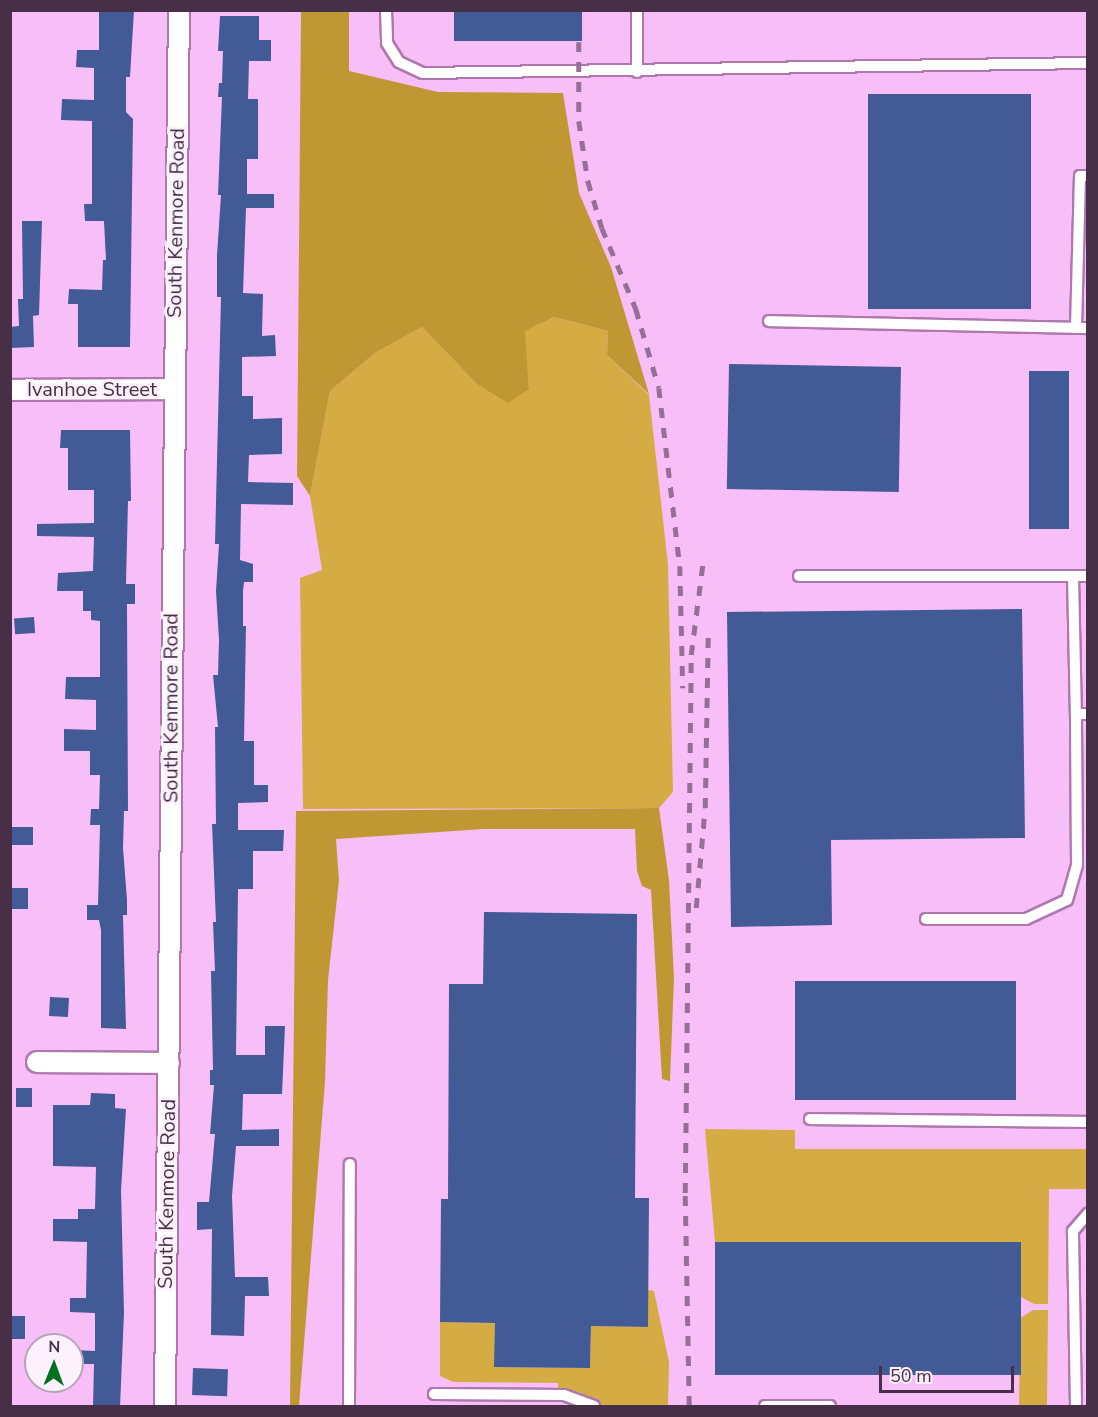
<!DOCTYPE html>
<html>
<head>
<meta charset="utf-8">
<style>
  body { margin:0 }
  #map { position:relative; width:1098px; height:1417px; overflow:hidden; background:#f8bef8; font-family:"Nunito Sans",sans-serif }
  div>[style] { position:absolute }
  .green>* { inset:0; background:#d5ab44 }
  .forest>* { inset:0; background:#c09833 }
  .building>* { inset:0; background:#425a95; transform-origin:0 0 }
  .roads { filter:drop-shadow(2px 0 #ae78ae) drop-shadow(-2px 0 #ae78ae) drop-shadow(0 2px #ae78ae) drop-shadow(0 -2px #ae78ae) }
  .service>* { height:10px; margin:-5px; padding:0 5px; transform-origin:5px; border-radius:5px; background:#fff }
  .minor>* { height:20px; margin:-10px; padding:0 10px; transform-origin:10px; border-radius:10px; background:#fff }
  .rail>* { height:4.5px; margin-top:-2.25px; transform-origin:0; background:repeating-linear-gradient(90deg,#956f95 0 10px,transparent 0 20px) }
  span { translate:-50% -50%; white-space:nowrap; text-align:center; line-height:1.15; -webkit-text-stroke:6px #fdf1fd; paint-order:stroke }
  .street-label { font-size:20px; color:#473047 }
  .frame { position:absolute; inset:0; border:12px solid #473047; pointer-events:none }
  .north { position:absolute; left:24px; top:1333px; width:60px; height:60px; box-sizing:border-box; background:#fdf1fd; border:2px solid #b4a4b4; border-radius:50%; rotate:1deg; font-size:16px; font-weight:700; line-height:24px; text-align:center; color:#473047 }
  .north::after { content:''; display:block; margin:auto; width:21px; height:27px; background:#007022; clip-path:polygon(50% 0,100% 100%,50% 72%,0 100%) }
  .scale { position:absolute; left:879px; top:1366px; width:135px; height:27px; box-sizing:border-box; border:3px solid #473047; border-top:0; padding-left:8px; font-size:18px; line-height:21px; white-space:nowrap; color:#473047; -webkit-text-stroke:4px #fdf1fd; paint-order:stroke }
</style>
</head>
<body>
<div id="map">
  <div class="green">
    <i style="clip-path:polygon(554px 317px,608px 331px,607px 355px,649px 395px,668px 564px,673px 792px,659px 808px,303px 809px,300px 578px,322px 570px,310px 496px,330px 391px,375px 353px,422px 327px,477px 384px,529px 389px,524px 331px)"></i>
    <i style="clip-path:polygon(705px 1129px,795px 1130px,795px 1149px,1087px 1149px,1087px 1189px,1049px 1189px,1048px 1304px,1034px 1304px,1021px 1297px,1021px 1243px,715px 1242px)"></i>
    <i style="clip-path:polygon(648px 1290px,654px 1291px,669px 1362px,668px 1406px,602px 1406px,579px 1392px,558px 1389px,558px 1383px,453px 1382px,440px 1376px,440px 1322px,495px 1323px,495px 1367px,590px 1368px,591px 1326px,648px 1327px)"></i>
    <i style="clip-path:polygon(1033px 1310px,1048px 1310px,1047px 1406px,1019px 1406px,1020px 1318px)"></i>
  </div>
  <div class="forest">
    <i style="clip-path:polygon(301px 11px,349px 11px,349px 71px,438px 92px,563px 93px,579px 193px,611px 267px,649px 394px,607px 355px,608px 331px,554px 317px,525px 331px,529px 389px,508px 403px,477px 384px,422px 327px,375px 353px,330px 391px,310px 496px,297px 476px)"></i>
    <i style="clip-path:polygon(659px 808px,669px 880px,674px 978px,670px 1081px,662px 1079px,651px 890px,642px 886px,637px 871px,635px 829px,484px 829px,336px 839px,339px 880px,328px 980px,325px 1082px,299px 1406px,290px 1406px,296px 811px)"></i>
  </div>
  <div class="building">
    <i style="clip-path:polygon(99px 10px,134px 10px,130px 77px,126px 77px,126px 112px,133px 119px,130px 347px,78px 347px,78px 304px,68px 304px,69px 289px,102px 290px,103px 260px,106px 260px,104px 221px,85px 221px,84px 204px,92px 204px,92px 121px,61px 120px,62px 99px,94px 100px,94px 68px,76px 67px,77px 50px,99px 50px)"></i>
    <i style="left:454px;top:10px;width:128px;height:31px"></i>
    <i style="clip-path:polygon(220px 16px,259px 16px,259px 40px,271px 40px,271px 61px,249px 61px,248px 99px,258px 99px,258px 159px,247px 159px,247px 194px,274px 194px,274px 208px,246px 208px,243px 293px,263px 294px,262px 336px,275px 335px,276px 356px,242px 357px,242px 396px,253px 396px,253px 419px,282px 418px,282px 454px,249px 455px,248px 482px,293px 483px,293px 505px,241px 504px,240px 560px,253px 564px,253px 582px,244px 582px,243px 591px,243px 626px,246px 626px,244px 741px,254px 741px,254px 785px,268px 785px,268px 802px,238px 803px,238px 830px,284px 830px,283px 851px,253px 851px,253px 889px,238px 889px,236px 1055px,265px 1055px,265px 1026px,285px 1026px,282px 1094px,243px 1094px,242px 1130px,279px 1129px,279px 1146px,236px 1146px,232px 1196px,235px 1277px,268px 1277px,269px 1296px,245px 1296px,244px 1336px,211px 1335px,212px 1229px,197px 1230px,197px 1202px,209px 1202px,215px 1134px,210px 1134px,214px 1085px,210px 1085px,210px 1070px,213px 1070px,211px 971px,215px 971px,213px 922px,216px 922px,212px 824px,216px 824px,215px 727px,218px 727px,213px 675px,218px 675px,219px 640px,216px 591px,219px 544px,215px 544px,221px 297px,217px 297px,217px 255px,221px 195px,218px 195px,222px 97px,218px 97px,219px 83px,222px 83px,223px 51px,218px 51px)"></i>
    <i style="left:868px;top:94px;width:163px;height:215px"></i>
    <i style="clip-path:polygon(22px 221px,42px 221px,39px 315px,33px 316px,34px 347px,10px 348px,10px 327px,19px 326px,18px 299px,23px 299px)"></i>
    <i style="left:729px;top:364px;width:172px;height:125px;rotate:1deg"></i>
    <i style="left:1029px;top:371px;width:40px;height:158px"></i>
    <i style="clip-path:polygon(61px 430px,130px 430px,131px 501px,128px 501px,126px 584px,135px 584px,135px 604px,127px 604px,128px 811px,124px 811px,123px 848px,127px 900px,127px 915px,123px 915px,126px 1029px,101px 1028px,101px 930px,99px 920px,87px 920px,87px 905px,98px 905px,100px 825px,90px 825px,91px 809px,99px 809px,100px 775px,90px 775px,90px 751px,64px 751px,64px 729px,96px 730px,96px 700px,65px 699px,66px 677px,100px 677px,100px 621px,91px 620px,91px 611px,83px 611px,83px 591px,57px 591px,58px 573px,93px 571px,94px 537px,37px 536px,37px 524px,94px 523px,94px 490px,68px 490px,68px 448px,60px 448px)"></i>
    <i style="clip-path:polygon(1022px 609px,1025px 838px,831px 840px,832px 925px,731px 927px,727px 612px)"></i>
    <i style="left:34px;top:617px;width:16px;height:20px;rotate:86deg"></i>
    <i style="left:33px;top:827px;width:18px;height:23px;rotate:90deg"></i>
    <i style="left:10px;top:888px;width:18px;height:21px"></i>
    <i style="clip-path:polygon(484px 912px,637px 914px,635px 1198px,649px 1198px,648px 1327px,591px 1326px,590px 1368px,494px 1367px,495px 1323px,440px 1322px,441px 1199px,448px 1199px,449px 984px,483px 984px)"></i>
    <i style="left:1016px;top:981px;width:119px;height:221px;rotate:90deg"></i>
    <i style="left:50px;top:997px;width:19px;height:19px;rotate:3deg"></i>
    <i style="left:16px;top:1088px;width:16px;height:19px"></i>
    <i style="clip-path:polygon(91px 1093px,115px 1094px,115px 1108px,126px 1109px,121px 1190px,124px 1313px,120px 1407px,93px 1407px,94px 1364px,72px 1364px,72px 1350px,95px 1351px,95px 1313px,70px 1312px,70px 1298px,86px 1298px,87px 1242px,53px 1241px,53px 1219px,78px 1219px,78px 1209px,95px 1209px,96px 1167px,53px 1166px,53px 1105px,90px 1105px)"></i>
    <i style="left:715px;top:1242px;width:306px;height:133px"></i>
    <i style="left:25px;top:1316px;width:23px;height:15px;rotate:90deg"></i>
    <i style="left:193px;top:1368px;width:35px;height:27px;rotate:2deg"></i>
  </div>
  <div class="roads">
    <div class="service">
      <i style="left:386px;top:10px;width:33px;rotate:88deg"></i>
      <i style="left:387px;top:43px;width:22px;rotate:58deg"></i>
      <i style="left:399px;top:62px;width:26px;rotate:25deg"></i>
      <i style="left:423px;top:73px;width:665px;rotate:-0.86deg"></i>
      <i style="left:637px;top:72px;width:62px;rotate:-90deg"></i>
      <i style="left:769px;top:321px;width:319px;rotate:1.3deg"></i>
      <i style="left:1076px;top:328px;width:152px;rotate:-88.5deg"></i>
      <i style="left:1080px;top:176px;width:8px"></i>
      <i style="left:799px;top:576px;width:289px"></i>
      <i style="left:1073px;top:576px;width:138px;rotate:88.8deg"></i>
      <i style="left:926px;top:919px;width:100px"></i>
      <i style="left:1026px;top:919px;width:45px;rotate:-24.9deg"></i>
      <i style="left:1067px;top:900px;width:36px;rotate:-74deg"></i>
      <i style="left:1077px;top:865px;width:151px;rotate:-90.4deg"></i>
      <i style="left:1076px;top:714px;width:12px"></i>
      <i style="left:810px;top:1119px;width:278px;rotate:0.6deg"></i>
      <i style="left:434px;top:1394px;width:130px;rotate:0.4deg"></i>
      <i style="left:564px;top:1395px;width:32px;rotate:20deg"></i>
      <i style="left:349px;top:1406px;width:242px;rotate:-89.8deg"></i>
      <i style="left:765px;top:1406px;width:65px"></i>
      <i style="left:1076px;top:1406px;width:175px;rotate:-91deg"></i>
      <i style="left:1073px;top:1231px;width:23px;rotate:-49deg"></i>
    </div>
    <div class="minor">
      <i style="left:10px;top:390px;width:164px;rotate:-0.3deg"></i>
      <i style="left:37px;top:1062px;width:132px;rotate:0.4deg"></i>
      <i style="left:165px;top:1406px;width:1396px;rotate:-89.43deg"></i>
    </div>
  </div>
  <div class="rail">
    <i style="left:579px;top:42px;width:79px;rotate:90deg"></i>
    <i style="left:579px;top:121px;width:61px;rotate:81.5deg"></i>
    <i style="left:588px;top:181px;width:49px;rotate:73.4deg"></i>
    <i style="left:602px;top:228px;width:88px;rotate:67.2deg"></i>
    <i style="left:636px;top:309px;width:82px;rotate:73.8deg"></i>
    <i style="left:659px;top:388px;width:179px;rotate:83.3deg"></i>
    <i style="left:680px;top:566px;width:122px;rotate:88.6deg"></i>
    <i style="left:696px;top:908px;width:100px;rotate:-84.9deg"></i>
    <i style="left:705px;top:808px;width:173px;rotate:-89deg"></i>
    <i style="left:689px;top:1406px;width:213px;rotate:-91.1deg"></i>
    <i style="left:685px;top:1193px;width:538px;rotate:-89.36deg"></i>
    <i style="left:691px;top:655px;width:95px;rotate:-82.7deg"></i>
  </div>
  <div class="street-label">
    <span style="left:176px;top:223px;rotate:-89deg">South Kenmore Road</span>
    <span style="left:92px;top:389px">Ivanhoe Street</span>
    <span style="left:171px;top:708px;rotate:-90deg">South Kenmore Road</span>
    <span style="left:167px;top:1194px;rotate:-89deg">South Kenmore Road</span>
  </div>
  <div class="frame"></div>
  <div class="north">N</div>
  <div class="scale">50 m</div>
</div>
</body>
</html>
